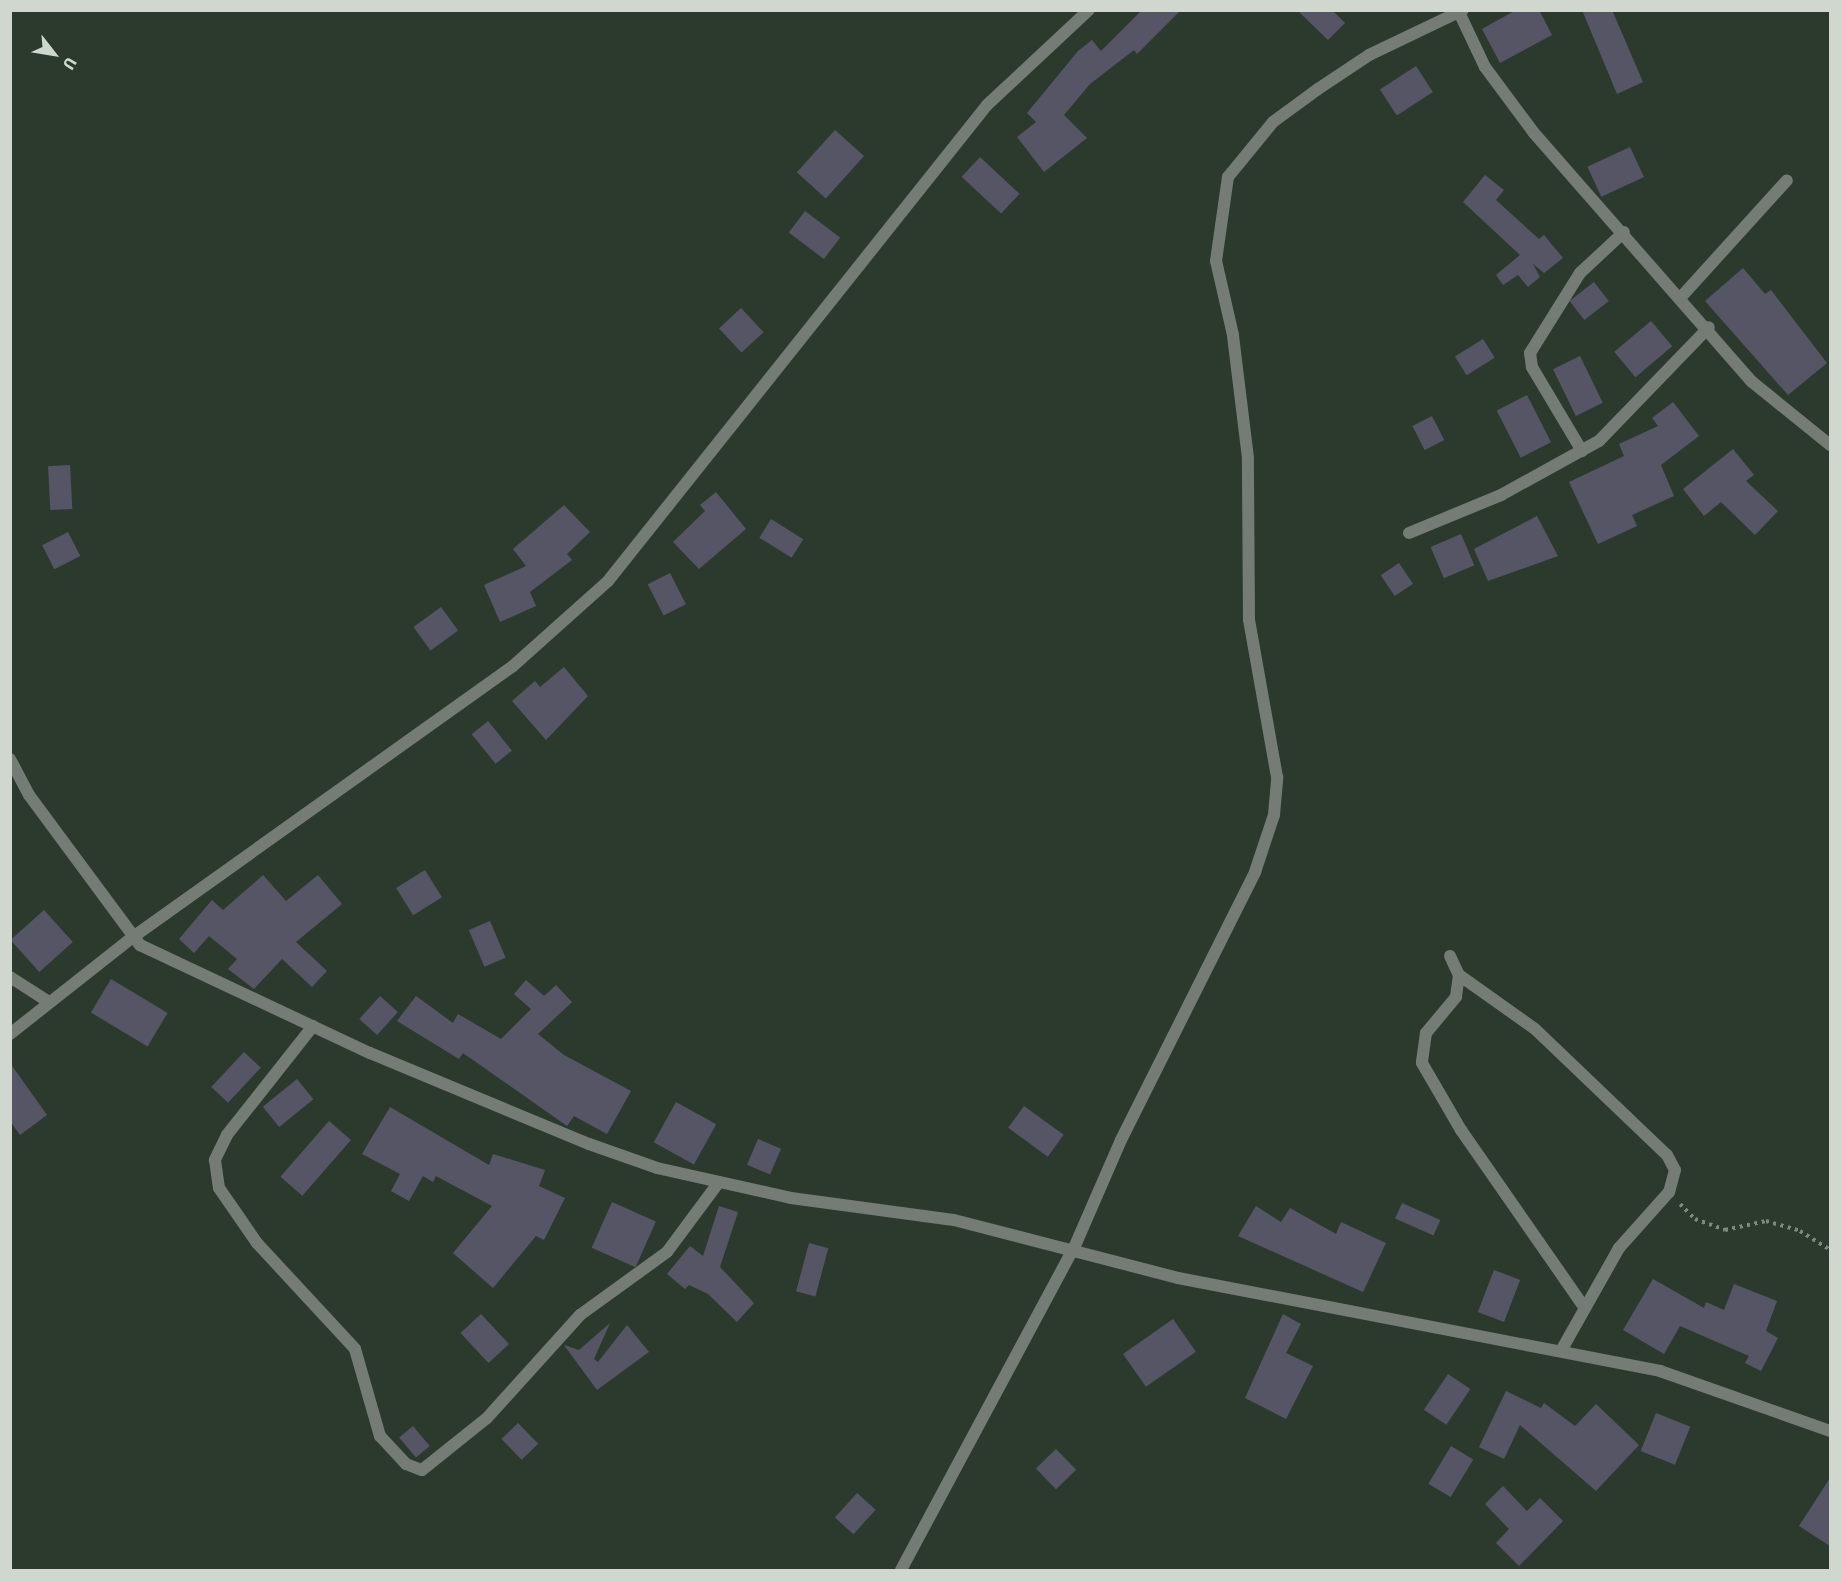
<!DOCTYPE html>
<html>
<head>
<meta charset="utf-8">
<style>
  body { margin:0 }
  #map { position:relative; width:1841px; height:1581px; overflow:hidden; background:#2c3a2e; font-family:"Fira Sans",sans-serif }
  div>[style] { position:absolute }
  .building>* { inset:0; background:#565566; transform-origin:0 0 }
  .path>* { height:4px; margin-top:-2px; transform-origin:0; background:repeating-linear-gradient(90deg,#7d887e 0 3px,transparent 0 7.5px) }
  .minor>* { height:12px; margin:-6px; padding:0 6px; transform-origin:6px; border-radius:6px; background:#757c76 }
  span { translate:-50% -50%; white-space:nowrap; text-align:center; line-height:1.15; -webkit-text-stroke:6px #2c3a2e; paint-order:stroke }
  .frame { position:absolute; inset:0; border:12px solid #cfd7cf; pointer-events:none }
  .north { position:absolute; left:24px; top:24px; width:60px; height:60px; -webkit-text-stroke:4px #2c3a2e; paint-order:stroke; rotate:121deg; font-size:16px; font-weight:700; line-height:24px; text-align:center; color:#cfd7cf }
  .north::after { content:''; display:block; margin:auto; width:21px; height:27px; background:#cfd7cf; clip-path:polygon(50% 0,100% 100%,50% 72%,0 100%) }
</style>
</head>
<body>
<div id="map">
  <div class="building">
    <i style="clip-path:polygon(1142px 10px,1181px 10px,1137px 54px,1134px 50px,1090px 84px,1064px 115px,1087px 138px,1044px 172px,1017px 137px,1036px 122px,1027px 113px,1078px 51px,1092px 40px,1101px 51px)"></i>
    <i style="clip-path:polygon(1297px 10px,1332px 10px,1345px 23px,1328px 40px)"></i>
    <i style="clip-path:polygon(1516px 10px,1539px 10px,1552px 35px,1500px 63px,1482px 29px)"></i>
    <i style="clip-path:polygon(1582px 10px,1612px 10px,1643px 82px,1617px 94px)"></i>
    <i style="left:1416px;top:66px;width:31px;height:43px;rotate:57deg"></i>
    <i style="left:835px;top:130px;width:39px;height:57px;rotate:42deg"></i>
    <i style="left:1630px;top:147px;width:33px;height:47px;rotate:65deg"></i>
    <i style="left:980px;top:157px;width:54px;height:27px;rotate:43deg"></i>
    <i style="clip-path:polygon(1485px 175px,1504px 190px,1496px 200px,1539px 239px,1544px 235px,1563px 258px,1544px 273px,1533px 264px,1540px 277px,1528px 287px,1518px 275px,1503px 285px,1496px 275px,1520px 255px,1463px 202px)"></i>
    <i style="left:805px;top:211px;width:44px;height:27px;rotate:37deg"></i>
    <i style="clip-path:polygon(1743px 268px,1765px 294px,1771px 290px,1827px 363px,1788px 395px,1705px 301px)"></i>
    <i style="left:1594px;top:282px;width:24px;height:31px;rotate:52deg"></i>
    <i style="left:741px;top:308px;width:33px;height:30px;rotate:47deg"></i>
    <i style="left:1651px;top:321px;width:33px;height:48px;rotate:50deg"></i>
    <i style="left:1483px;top:339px;width:22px;height:33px;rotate:58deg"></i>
    <i style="left:1580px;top:356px;width:52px;height:30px;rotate:64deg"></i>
    <i style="left:1527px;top:395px;width:53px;height:34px;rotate:63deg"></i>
    <i style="clip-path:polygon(1673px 402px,1699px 436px,1661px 465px,1674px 496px,1632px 515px,1637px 526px,1598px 544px,1569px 482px,1624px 456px,1619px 444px,1658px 426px,1652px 418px)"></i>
    <i style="left:1432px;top:416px;width:27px;height:22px;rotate:63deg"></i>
    <i style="clip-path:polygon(1733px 449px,1754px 475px,1746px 481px,1778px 511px,1755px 535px,1721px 502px,1704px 516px,1683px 489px)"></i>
    <i style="left:70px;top:465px;width:44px;height:22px;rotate:87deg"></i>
    <i style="clip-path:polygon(716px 492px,746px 529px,699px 569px,673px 542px,705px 511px,700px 505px)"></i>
    <i style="clip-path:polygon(564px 505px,590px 532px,567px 554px,572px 560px,530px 592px,536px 606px,500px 622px,484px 585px,526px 566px,513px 549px)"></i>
    <i style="clip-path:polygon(1537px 516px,1558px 556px,1488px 581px,1474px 549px)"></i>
    <i style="left:771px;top:519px;width:38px;height:22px;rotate:32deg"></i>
    <i style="left:68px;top:532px;width:27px;height:29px;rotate:63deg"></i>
    <i style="left:1461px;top:534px;width:34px;height:33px;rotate:67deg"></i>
    <i style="left:1399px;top:563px;width:25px;height:22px;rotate:56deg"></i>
    <i style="left:670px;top:573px;width:35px;height:25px;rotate:63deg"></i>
    <i style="left:441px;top:607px;width:29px;height:34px;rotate:54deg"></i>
    <i style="clip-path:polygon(564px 667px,588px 696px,546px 740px,512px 701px,535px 681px,540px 687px)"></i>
    <i style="left:488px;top:721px;width:38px;height:21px;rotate:51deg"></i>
    <i style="left:425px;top:870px;width:32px;height:34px;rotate:58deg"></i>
    <i style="clip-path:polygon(263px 875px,286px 901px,318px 875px,342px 904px,296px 942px,327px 971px,312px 987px,282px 959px,254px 989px,228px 969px,237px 959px,209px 936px,194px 953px,179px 939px,212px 900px,223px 910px)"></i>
    <i style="left:44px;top:910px;width:43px;height:45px;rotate:48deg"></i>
    <i style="left:490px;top:921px;width:40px;height:23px;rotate:67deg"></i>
    <i style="left:111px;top:979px;width:66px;height:39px;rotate:31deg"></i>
    <i style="clip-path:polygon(526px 980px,544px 996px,556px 985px,572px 1002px,538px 1034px,564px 1055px,631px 1091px,607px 1134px,574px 1116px,567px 1126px,463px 1053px,459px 1059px,397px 1021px,416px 996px,453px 1023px,458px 1014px,501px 1039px,531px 1009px,514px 994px)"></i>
    <i style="left:380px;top:996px;width:24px;height:31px;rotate:42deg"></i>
    <i style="left:244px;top:1052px;width:23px;height:48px;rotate:43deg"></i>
    <i style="clip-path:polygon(10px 1063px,47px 1115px,20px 1135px,10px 1121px)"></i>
    <i style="left:297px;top:1079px;width:26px;height:44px;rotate:51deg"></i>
    <i style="left:676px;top:1102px;width:46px;height:46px;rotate:29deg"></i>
    <i style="left:1024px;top:1106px;width:49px;height:27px;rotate:36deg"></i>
    <i style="clip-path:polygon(390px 1107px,489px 1165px,493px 1154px,545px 1170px,539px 1186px,565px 1198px,544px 1240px,536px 1236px,493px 1288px,453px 1253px,492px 1206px,436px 1176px,433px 1182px,423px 1176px,409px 1201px,391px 1191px,400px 1174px,362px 1154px)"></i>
    <i style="left:329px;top:1121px;width:29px;height:74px;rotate:41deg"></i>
    <i style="left:758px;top:1139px;width:25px;height:28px;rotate:23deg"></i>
    <i style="left:612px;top:1202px;width:48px;height:50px;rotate:24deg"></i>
    <i style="left:1402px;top:1203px;width:42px;height:17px;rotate:24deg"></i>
    <i style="clip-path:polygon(719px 1206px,738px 1212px,720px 1267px,754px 1303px,737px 1322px,708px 1294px,689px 1285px,685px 1289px,667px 1274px,690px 1246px,703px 1256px)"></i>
    <i style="clip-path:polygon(1256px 1206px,1281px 1222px,1290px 1208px,1336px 1234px,1341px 1222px,1386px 1243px,1363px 1292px,1238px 1236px)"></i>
    <i style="left:809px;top:1243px;width:20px;height:50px;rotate:15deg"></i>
    <i style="left:1494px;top:1270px;width:28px;height:45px;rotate:21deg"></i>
    <i style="clip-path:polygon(1653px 1279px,1704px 1308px,1706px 1302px,1724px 1310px,1734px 1284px,1777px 1301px,1766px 1331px,1778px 1338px,1761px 1371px,1745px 1363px,1749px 1356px,1680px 1326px,1664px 1354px,1623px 1330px)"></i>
    <i style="left:481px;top:1314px;width:41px;height:28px;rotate:47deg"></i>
    <i style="clip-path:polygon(1283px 1314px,1301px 1324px,1286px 1353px,1313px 1366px,1286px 1419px,1245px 1398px)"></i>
    <i style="left:1173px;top:1319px;width:40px;height:61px;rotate:55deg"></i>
    <i style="clip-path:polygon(610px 1323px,594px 1359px,598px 1362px,627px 1325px,649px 1352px,597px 1390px,564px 1345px,579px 1350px)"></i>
    <i style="left:1448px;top:1374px;width:27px;height:43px;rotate:34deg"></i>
    <i style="clip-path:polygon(1506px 1391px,1541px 1408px,1544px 1403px,1575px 1426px,1596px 1404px,1639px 1445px,1596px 1491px,1520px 1425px,1504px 1459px,1479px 1447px)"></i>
    <i style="left:1656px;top:1413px;width:37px;height:41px;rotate:22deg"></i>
    <i style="left:518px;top:1423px;width:29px;height:23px;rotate:46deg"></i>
    <i style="left:413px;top:1426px;width:26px;height:18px;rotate:50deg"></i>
    <i style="left:1451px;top:1446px;width:26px;height:44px;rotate:31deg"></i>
    <i style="left:1056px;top:1449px;width:29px;height:28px;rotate:46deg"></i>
    <i style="clip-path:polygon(1830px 1478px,1830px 1546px,1799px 1526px)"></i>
    <i style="clip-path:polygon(1503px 1486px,1527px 1511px,1540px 1498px,1563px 1521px,1519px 1566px,1496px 1543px,1509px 1529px,1485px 1504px)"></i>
    <i style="left:857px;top:1493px;width:25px;height:33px;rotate:42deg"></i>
  </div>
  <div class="path">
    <i style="left:1680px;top:1204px;width:21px;rotate:45deg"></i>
    <i style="left:1695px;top:1219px;width:32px;rotate:20deg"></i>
    <i style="left:1725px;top:1230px;width:42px;rotate:-12.4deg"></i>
    <i style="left:1766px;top:1221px;width:35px;rotate:16deg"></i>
    <i style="left:1800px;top:1231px;width:36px;rotate:32deg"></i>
  </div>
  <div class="minor">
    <i style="left:1458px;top:10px;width:63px;rotate:64.7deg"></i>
    <i style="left:1485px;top:67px;width:82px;rotate:53.4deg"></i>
    <i style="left:1534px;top:133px;width:330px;rotate:48.8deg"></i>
    <i style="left:1751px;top:381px;width:102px;rotate:39deg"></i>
    <i style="left:1682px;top:296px;width:156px;rotate:-47.8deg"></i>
    <i style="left:1582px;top:451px;width:98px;rotate:-120.8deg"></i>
    <i style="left:1532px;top:367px;width:14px;rotate:-98deg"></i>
    <i style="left:1530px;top:353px;width:94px;rotate:-58deg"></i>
    <i style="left:1580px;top:273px;width:60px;rotate:-43deg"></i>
    <i style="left:1409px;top:533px;width:100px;rotate:-22.4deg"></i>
    <i style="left:1501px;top:495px;width:112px;rotate:-28.9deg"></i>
    <i style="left:1599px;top:441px;width:158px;rotate:-46deg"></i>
    <i style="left:10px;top:759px;width:41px;rotate:62.2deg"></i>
    <i style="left:29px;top:795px;width:187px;rotate:53.5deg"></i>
    <i style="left:140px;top:945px;width:254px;rotate:25.2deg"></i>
    <i style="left:370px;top:1053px;width:237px;rotate:22.6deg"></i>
    <i style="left:589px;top:1144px;width:72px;rotate:19.4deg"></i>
    <i style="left:657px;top:1168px;width:137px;rotate:12.6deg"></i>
    <i style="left:791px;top:1198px;width:164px;rotate:7.7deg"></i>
    <i style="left:954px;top:1220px;width:231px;rotate:14.5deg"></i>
    <i style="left:1178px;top:1278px;width:491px;rotate:10.9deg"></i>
    <i style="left:1660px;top:1371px;width:180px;rotate:19.4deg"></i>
    <i style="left:1450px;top:956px;width:21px;rotate:65deg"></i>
    <i style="left:1459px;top:975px;width:22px;rotate:98deg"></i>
    <i style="left:1456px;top:997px;width:47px;rotate:129.8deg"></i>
    <i style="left:1426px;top:1033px;width:30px;rotate:98deg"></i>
    <i style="left:1422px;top:1063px;width:78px;rotate:59.8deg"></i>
    <i style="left:1461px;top:1130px;width:216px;rotate:55.2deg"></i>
    <i style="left:1459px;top:975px;width:93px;rotate:35.4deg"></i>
    <i style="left:1535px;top:1029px;width:182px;rotate:43.7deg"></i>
    <i style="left:1667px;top:1155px;width:17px;rotate:62deg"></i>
    <i style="left:1675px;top:1170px;width:23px;rotate:105deg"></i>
    <i style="left:1669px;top:1192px;width:75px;rotate:131.8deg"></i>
    <i style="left:1619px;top:1248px;width:118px;rotate:119.4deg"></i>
    <i style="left:10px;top:977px;width:46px;rotate:32.7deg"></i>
    <i style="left:313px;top:1026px;width:139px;rotate:128.3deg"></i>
    <i style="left:227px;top:1135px;width:28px;rotate:116deg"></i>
    <i style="left:215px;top:1160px;width:28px;rotate:82deg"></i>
    <i style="left:219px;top:1188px;width:67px;rotate:55.4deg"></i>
    <i style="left:257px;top:1243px;width:144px;rotate:47.2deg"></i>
    <i style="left:355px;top:1349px;width:91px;rotate:74deg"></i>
    <i style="left:380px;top:1436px;width:38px;rotate:47deg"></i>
    <i style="left:406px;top:1464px;width:17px;rotate:21deg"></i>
    <i style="left:422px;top:1470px;width:83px;rotate:-38.7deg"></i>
    <i style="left:487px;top:1418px;width:139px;rotate:-47.9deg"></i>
    <i style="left:580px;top:1315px;width:107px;rotate:-35.9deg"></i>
    <i style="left:667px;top:1252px;width:87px;rotate:-53.4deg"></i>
    <i style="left:10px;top:1034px;width:157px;rotate:-38.3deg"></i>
    <i style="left:133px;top:937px;width:467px;rotate:-35.5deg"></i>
    <i style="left:513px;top:666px;width:127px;rotate:-41.8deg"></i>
    <i style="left:608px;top:581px;width:608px;rotate:-51.47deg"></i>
    <i style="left:987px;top:105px;width:139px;rotate:-43deg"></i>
    <i style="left:901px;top:1570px;width:366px;rotate:-61.8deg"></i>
    <i style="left:1074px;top:1248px;width:118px;rotate:-66.5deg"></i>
    <i style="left:1121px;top:1140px;width:300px;rotate:-63.4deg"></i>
    <i style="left:1255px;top:872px;width:60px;rotate:-71.6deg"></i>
    <i style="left:1274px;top:815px;width:38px;rotate:-85deg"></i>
    <i style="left:1277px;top:777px;width:159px;rotate:-100.1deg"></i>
    <i style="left:1249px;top:620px;width:162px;rotate:-90.4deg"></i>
    <i style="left:1248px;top:458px;width:124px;rotate:-97deg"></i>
    <i style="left:1233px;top:335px;width:76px;rotate:-102.9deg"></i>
    <i style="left:1216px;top:261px;width:85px;rotate:-81.9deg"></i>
    <i style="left:1228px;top:177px;width:71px;rotate:-50.7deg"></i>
    <i style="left:1273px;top:122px;width:56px;rotate:-36.3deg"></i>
    <i style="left:1318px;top:89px;width:61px;rotate:-33.7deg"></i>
    <i style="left:1369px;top:55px;width:104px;rotate:-25.6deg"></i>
  </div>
  <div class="frame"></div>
  <div class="north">U</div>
</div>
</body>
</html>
